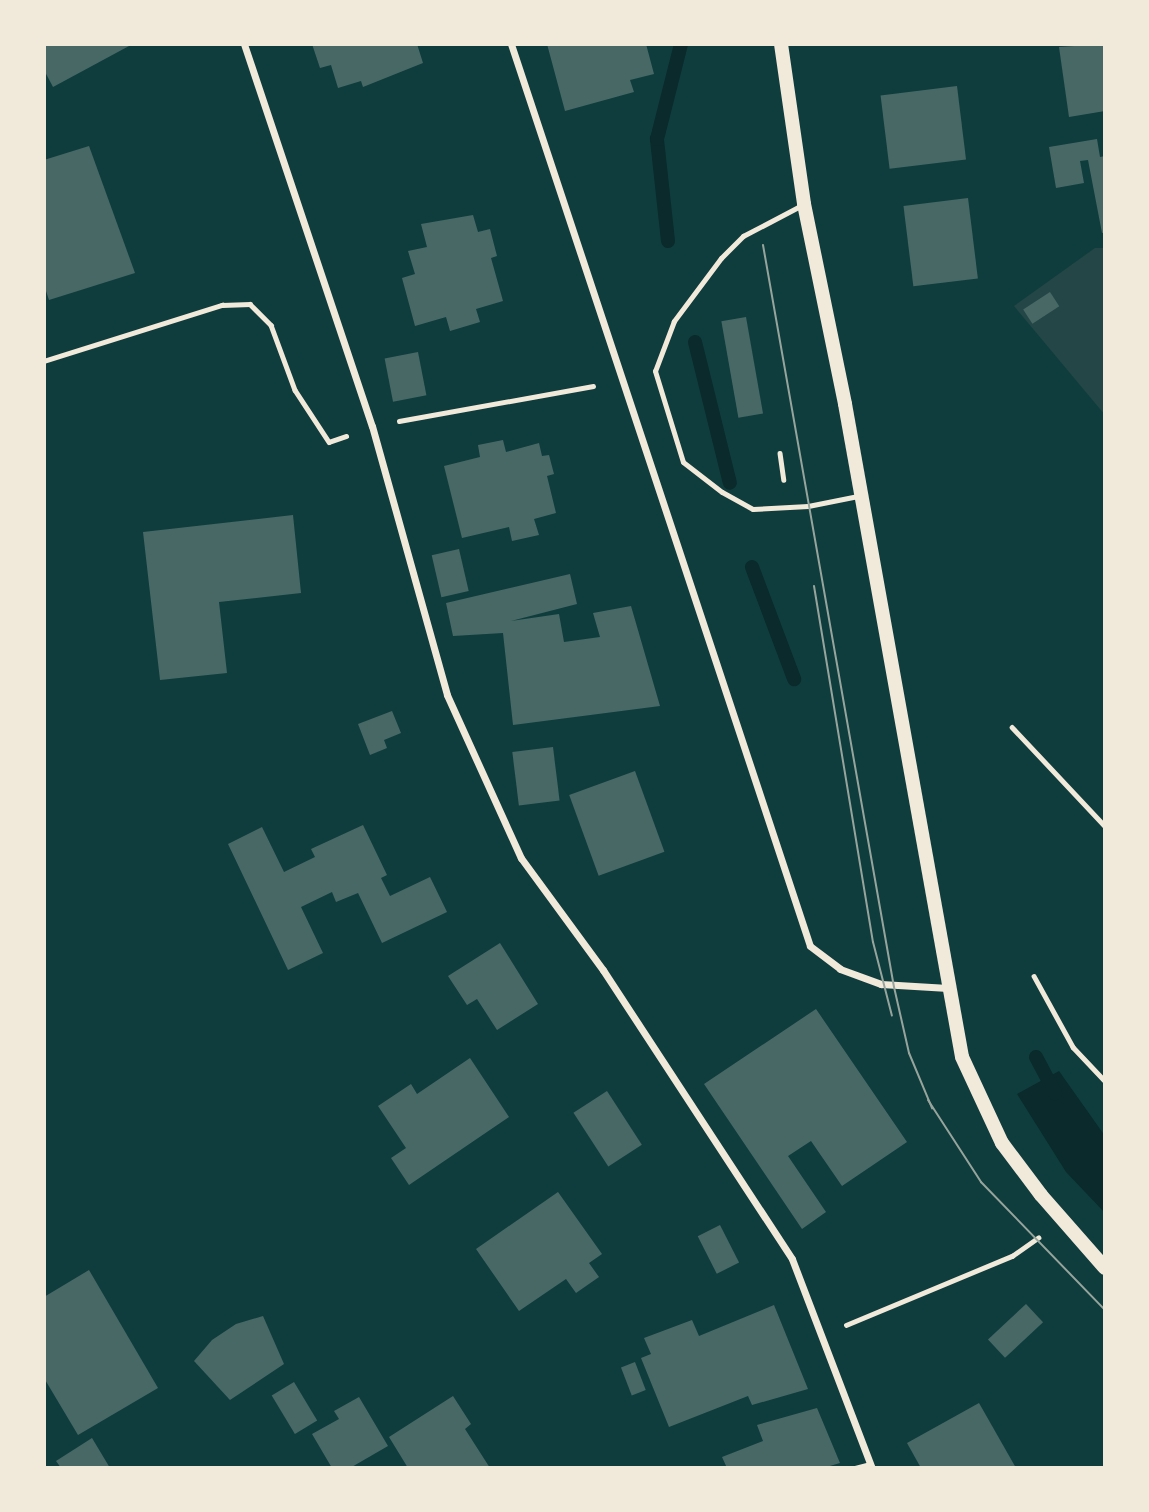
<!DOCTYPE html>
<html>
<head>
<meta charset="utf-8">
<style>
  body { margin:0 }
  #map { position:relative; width:1149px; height:1512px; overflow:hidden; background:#0f3d3e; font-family:Lato,sans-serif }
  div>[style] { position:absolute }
  .green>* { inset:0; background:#244646 }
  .water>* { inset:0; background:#0a2a2b }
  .stream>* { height:14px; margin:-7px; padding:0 7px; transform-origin:7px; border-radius:7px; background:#0a2a2b }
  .building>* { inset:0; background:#486865; transform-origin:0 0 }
  .path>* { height:4.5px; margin:-2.25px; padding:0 2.25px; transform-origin:2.25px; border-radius:2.25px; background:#f1e9da }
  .service>* { height:5px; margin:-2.5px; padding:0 2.5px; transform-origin:2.5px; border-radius:2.5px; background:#f1e9da }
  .minor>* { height:7px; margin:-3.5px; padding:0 3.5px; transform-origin:3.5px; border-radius:3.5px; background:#f1e9da }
  .secondary>* { height:14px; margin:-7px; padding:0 7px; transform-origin:7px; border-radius:7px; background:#f1e9da }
  .tram>* { height:2px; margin:-1px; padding:0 1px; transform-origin:1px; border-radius:1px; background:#97a49c }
  span { translate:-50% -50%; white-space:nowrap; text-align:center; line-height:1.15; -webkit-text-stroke:6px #f1e9da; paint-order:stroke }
  .frame { position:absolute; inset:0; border:46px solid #f1e9da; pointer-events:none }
</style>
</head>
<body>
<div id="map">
  <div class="green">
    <i style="clip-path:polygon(1095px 248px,1105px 248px,1105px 415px,1014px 306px)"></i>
  </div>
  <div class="water">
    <i style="clip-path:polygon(1059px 1071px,1105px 1136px,1105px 1213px,1066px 1172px,1017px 1094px)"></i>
  </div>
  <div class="stream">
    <i style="left:668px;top:241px;width:103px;rotate:-96.2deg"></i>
    <i style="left:657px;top:139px;width:98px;rotate:-75.8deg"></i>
    <i style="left:695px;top:342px;width:145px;rotate:76.1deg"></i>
    <i style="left:752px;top:567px;width:120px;rotate:69.4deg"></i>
    <i style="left:1036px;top:1057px;width:41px;rotate:62.2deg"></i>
  </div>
  <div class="building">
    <i style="clip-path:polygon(44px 44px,128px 44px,129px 46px,53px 87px,44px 70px)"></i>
    <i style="clip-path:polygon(312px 44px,417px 44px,423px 63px,363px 87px,361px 81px,338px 88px,331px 65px,320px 68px)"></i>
    <i style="clip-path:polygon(547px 44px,646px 44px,654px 74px,630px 80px,634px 92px,565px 111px)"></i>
    <i style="clip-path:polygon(1105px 44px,1105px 111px,1069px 117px,1059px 47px)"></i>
    <i style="left:957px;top:86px;width:74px;height:77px;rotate:83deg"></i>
    <i style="clip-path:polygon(1097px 139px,1100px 157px,1105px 156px,1105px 232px,1102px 233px,1088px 160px,1080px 161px,1084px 183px,1056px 188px,1049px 147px)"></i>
    <i style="clip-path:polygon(89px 146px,135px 273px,49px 300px,44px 285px,44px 160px)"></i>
    <i style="left:968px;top:198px;width:81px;height:65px;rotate:83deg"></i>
    <i style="clip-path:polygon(473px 215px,478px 232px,490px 229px,497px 256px,491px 258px,503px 301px,476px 309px,480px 322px,450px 331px,446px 317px,415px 326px,402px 278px,415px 274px,408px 251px,427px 247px,421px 224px)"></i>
    <i style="left:1050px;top:292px;width:17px;height:32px;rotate:57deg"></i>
    <i style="left:746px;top:317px;width:98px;height:25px;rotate:80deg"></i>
    <i style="left:418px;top:352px;width:44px;height:34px;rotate:79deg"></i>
    <i style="clip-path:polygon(503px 440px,506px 452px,539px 443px,542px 456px,549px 455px,554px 474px,547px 476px,556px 513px,534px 519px,539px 535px,512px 541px,509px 527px,462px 538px,444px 466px,480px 457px,478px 445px)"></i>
    <i style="clip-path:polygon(293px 515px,301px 593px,219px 602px,227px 673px,160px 680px,143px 532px)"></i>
    <i style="left:459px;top:549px;width:43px;height:28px;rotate:77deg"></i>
    <i style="clip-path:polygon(570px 574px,577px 604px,511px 621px,559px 614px,564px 642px,600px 637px,593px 613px,631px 606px,660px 706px,513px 725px,503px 633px,453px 636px,446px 603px)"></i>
    <i style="clip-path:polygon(392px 711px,401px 733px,384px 740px,387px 748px,370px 755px,358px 724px)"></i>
    <i style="left:553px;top:747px;width:54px;height:41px;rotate:83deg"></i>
    <i style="left:635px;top:771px;width:86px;height:70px;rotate:70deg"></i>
    <i style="clip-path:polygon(363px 825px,387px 875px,381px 878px,390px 896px,430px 877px,447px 912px,382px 943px,358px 893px,336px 902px,332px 892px,301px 907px,323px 953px,288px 970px,228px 844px,262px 827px,284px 872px,315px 857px,311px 849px)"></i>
    <i style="clip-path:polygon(500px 943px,538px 1004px,497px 1030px,477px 999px,467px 1005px,448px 976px)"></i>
    <i style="clip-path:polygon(816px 1009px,907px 1142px,842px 1186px,811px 1141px,788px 1156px,826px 1212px,802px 1229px,704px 1084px)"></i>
    <i style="clip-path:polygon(470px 1058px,509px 1117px,409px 1185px,391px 1158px,406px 1148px,378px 1106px,411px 1084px,417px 1094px)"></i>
    <i style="left:607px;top:1091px;width:64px;height:40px;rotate:57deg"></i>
    <i style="clip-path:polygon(558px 1192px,602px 1254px,589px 1263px,599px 1277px,576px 1293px,566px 1279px,519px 1311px,476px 1249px)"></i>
    <i style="left:720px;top:1225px;width:42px;height:25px;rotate:63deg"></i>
    <i style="clip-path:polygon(89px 1270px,158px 1388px,78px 1435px,44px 1378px,44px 1297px)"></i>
    <i style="left:1026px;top:1304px;width:25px;height:52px;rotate:47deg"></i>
    <i style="clip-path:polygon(774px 1305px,808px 1389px,752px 1405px,748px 1396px,669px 1427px,641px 1358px,651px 1354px,644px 1338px,692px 1320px,699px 1336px)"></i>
    <i style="clip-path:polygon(263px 1316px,284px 1364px,230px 1400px,194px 1361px,212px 1340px,236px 1324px)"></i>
    <i style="left:635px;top:1362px;width:30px;height:15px;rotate:69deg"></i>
    <i style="left:294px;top:1382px;width:45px;height:26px;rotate:59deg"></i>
    <i style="clip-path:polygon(453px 1396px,471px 1424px,465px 1429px,490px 1468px,408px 1468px,389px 1437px)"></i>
    <i style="clip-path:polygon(359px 1397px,388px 1446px,350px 1468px,332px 1468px,312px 1434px,339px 1419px,334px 1411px)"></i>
    <i style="clip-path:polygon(979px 1403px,1016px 1468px,921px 1468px,907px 1443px)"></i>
    <i style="clip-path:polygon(817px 1408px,840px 1463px,823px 1468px,727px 1468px,722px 1457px,763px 1441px,757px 1425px)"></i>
    <i style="clip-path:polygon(92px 1438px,110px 1468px,61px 1468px,56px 1461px)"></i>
  </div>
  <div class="path">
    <i style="left:44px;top:361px;width:187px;rotate:-17.5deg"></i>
    <i style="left:222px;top:305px;width:28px;rotate:-2deg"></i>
    <i style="left:250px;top:304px;width:30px;rotate:45deg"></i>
    <i style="left:271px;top:325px;width:69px;rotate:69.7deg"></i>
    <i style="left:295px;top:390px;width:62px;rotate:56.8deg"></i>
    <i style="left:329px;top:442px;width:18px;rotate:-19deg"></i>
    <i style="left:399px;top:421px;width:197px;rotate:-10.2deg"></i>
    <i style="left:780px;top:453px;width:27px;rotate:82deg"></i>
    <i style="left:1012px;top:727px;width:136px;rotate:46.8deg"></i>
    <i style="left:1034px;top:976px;width:81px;rotate:61.2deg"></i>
    <i style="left:1073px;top:1047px;width:47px;rotate:46.7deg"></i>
    <i style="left:846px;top:1325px;width:180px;rotate:-22.6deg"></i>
    <i style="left:1012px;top:1256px;width:32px;rotate:-35deg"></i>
  </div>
  <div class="service">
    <i style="left:804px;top:204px;width:69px;rotate:152.3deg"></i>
    <i style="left:743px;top:236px;width:31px;rotate:135deg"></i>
    <i style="left:721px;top:258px;width:79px;rotate:126.7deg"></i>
    <i style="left:674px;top:321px;width:53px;rotate:110.8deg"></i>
    <i style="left:655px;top:371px;width:95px;rotate:72.9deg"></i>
    <i style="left:683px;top:462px;width:49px;rotate:37.6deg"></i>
    <i style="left:722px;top:492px;width:35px;rotate:29deg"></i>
    <i style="left:753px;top:509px;width:55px;rotate:-3.1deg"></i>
    <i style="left:808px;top:506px;width:51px;rotate:-11.3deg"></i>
    <i style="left:855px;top:1468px;width:16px;rotate:-15deg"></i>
  </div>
  <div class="minor">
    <i style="left:244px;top:44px;width:403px;rotate:71.5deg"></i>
    <i style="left:372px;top:426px;width:279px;rotate:74.4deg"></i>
    <i style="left:447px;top:695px;width:179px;rotate:65.6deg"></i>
    <i style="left:521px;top:858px;width:139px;rotate:53.8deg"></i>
    <i style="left:603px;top:970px;width:345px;rotate:56.8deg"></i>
    <i style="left:792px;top:1259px;width:224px;rotate:69.1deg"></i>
    <i style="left:511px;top:44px;width:950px;rotate:71.66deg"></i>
    <i style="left:810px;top:946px;width:38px;rotate:37deg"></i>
    <i style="left:840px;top:969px;width:44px;rotate:20.1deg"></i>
    <i style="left:881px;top:984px;width:67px;rotate:3.4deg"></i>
  </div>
  <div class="secondary">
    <i style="left:781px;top:44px;width:162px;rotate:81.8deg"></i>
    <i style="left:804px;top:204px;width:204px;rotate:78.4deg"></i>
    <i style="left:845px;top:404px;width:663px;rotate:79.84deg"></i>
    <i style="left:962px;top:1057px;width:95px;rotate:65.1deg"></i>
    <i style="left:1002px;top:1143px;width:65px;rotate:53.1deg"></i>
    <i style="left:1041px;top:1195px;width:97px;rotate:48.8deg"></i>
  </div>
  <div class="tram">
    <i style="left:763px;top:245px;width:753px;rotate:79.99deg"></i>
    <i style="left:894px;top:987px;width:68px;rotate:77.2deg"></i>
    <i style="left:909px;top:1053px;width:60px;rotate:67.3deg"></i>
    <i style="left:814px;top:586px;width:361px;rotate:80.6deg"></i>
    <i style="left:873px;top:942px;width:76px;rotate:75.6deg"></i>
    <i style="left:928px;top:1100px;width:98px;rotate:57.1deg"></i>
    <i style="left:981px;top:1182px;width:178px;rotate:45.9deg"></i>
  </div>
  <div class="frame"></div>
</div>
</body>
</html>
